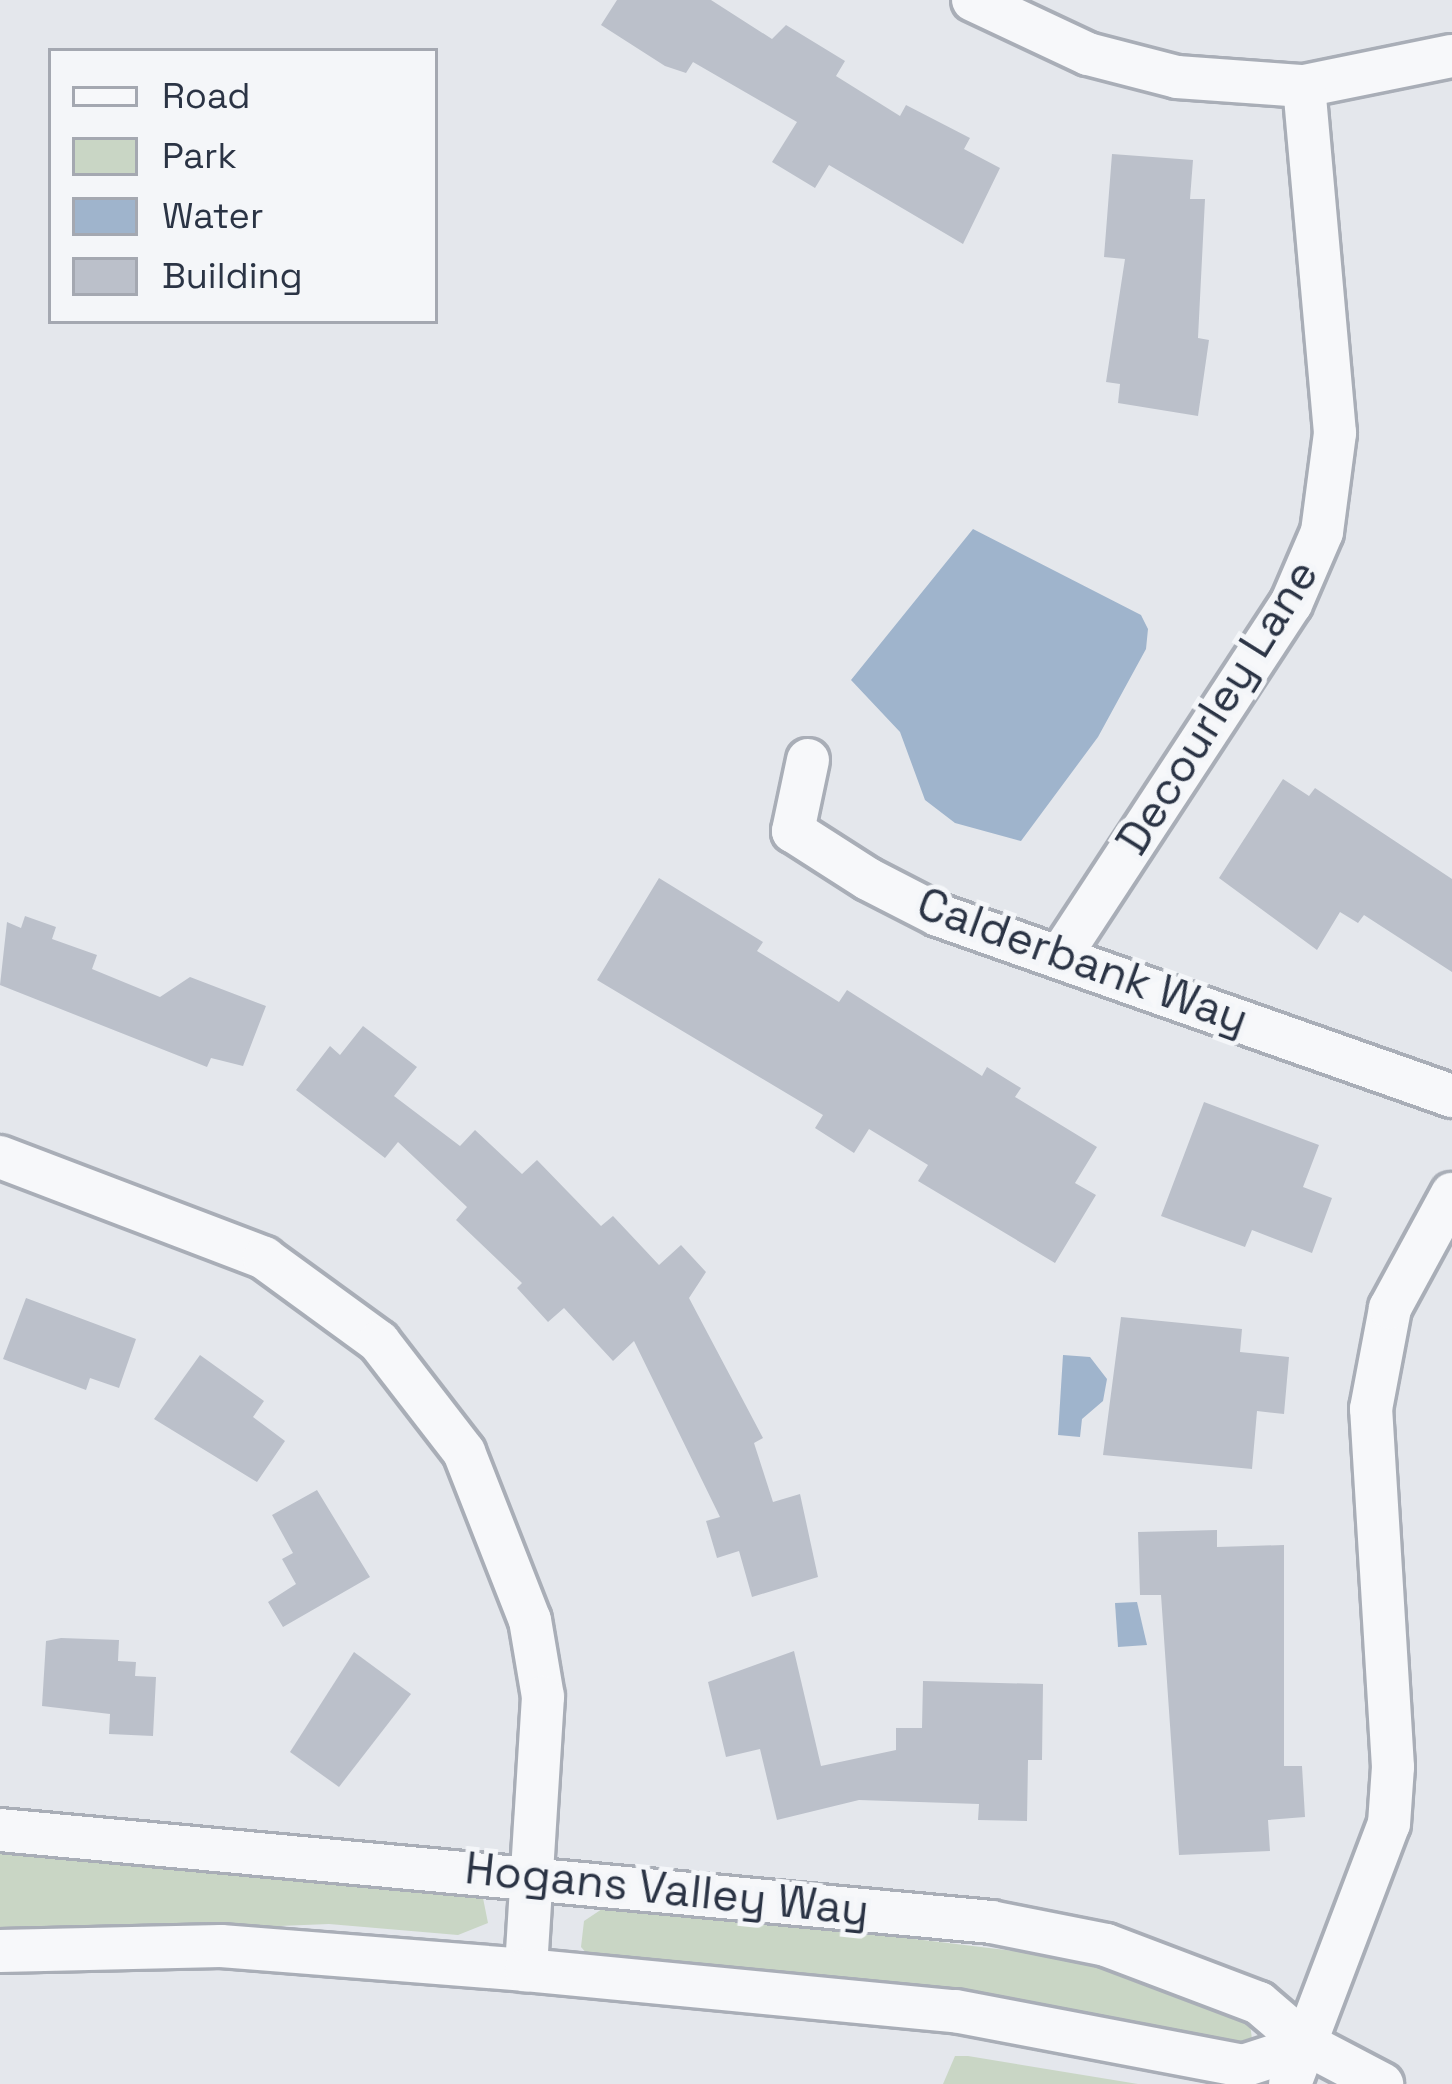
<!DOCTYPE html>
<html>
<head>
<meta charset="utf-8">
<style>
  body { margin:0 }
  #map { position:relative; width:1452px; height:2084px; overflow:hidden; background:#e4e7ec; font-family:"Space Grotesk",sans-serif }
  div>[style] { position:absolute }
  .green>* { inset:0; background:#c9d6c5 }
  .water>* { inset:0; background:#9fb4cc }
  .building>* { inset:0; background:#bbc0ca }
  .roads { filter:drop-shadow(3px 0 #a9aeb7) drop-shadow(-3px 0 #a9aeb7) drop-shadow(0 3px #a9aeb7) drop-shadow(0 -3px #a9aeb7) }
  .minor>* { height:42px; margin:-21px; padding:0 21px; transform-origin:21px; border-radius:21px; background:#f7f8fa }
  span { translate:-50% -50%; white-space:nowrap; text-align:center; line-height:1.15; -webkit-text-stroke:10px #f4f6f9; paint-order:stroke }
  .street-label { font-size:45px; color:#2b3445 }
  .legend { position:absolute; left:48px; top:48px; width:390px; height:276px; box-sizing:border-box; background:#f4f6f9; border:3px solid #a4a8b1; margin:0; padding:15px 21px; list-style:none; font-size:36px; color:#2b3445 }
  .legend li { display:flex; align-items:center; gap:24px; height:60px }
  .legend b { width:60px; border:3px solid #a4a8b1 }
</style>
</head>
<body>
<div id="map">
  <div class="green">
    <i style="clip-path:polygon(0 1852px,441px 1889px,483px 1898px,488px 1923px,458px 1935px,329px 1924px,0 1937px)"></i>
    <i style="clip-path:polygon(643px 1906px,1079px 1959px,1224px 2005px,1250px 2024px,1252px 2039px,1247px 2048px,1223px 2047px,1025px 2005px,596px 1964px,581px 1947px,584px 1921px,605px 1907px)"></i>
    <i style="clip-path:polygon(955px 2056px,968px 2056px,1138px 2084px,943px 2084px)"></i>
  </div>
  <div class="water">
    <i style="clip-path:polygon(973px 529px,1141px 615px,1148px 629px,1146px 649px,1098px 737px,1021px 841px,955px 823px,925px 800px,900px 732px,851px 680px)"></i>
    <i style="clip-path:polygon(1063px 1355px,1090px 1357px,1107px 1379px,1103px 1401px,1082px 1419px,1080px 1437px,1058px 1435px)"></i>
    <i style="clip-path:polygon(1137px 1602px,1147px 1645px,1118px 1647px,1115px 1603px)"></i>
  </div>
  <div class="building">
    <i style="clip-path:polygon(617px 0,711px 0,772px 39px,786px 25px,845px 61px,836px 76px,900px 116px,906px 105px,970px 138px,964px 149px,1000px 168px,963px 244px,829px 165px,815px 188px,772px 162px,797px 122px,693px 62px,686px 73px,665px 66px,601px 25px)"></i>
    <i style="clip-path:polygon(1112px 154px,1193px 160px,1190px 199px,1205px 199px,1198px 338px,1209px 340px,1198px 416px,1118px 403px,1120px 384px,1106px 382px,1125px 259px,1104px 257px)"></i>
    <i style="clip-path:polygon(1283px 779px,1309px 796px,1315px 788px,1452px 879px,1452px 972px,1364px 915px,1358px 923px,1340px 912px,1317px 950px,1219px 878px)"></i>
    <i style="clip-path:polygon(659px 878px,763px 942px,757px 951px,839px 1002px,847px 990px,982px 1076px,987px 1067px,1021px 1088px,1015px 1097px,1097px 1147px,1075px 1183px,1096px 1195px,1055px 1263px,918px 1181px,928px 1165px,869px 1129px,854px 1153px,815px 1128px,823px 1115px,597px 980px)"></i>
    <i style="clip-path:polygon(25px 916px,56px 927px,52px 939px,97px 955px,92px 969px,160px 997px,190px 977px,266px 1006px,243px 1066px,211px 1058px,207px 1067px,0 985px,7px 922px,21px 928px)"></i>
    <i style="clip-path:polygon(363px 1026px,417px 1067px,394px 1096px,460px 1146px,475px 1130px,522px 1174px,537px 1160px,601px 1226px,613px 1216px,659px 1265px,681px 1245px,706px 1272px,689px 1298px,763px 1438px,754px 1443px,773px 1502px,800px 1494px,818px 1577px,752px 1597px,739px 1551px,717px 1558px,706px 1521px,720px 1517px,634px 1341px,613px 1361px,564px 1308px,548px 1322px,517px 1288px,522px 1283px,456px 1220px,467px 1207px,398px 1142px,385px 1158px,296px 1090px,330px 1046px,340px 1055px)"></i>
    <i style="clip-path:polygon(1204px 1102px,1319px 1145px,1303px 1187px,1332px 1198px,1312px 1253px,1252px 1230px,1245px 1247px,1161px 1216px)"></i>
    <i style="clip-path:polygon(26px 1298px,136px 1339px,119px 1388px,90px 1378px,86px 1390px,3px 1359px)"></i>
    <i style="clip-path:polygon(1121px 1317px,1242px 1329px,1240px 1352px,1289px 1357px,1284px 1414px,1257px 1411px,1252px 1469px,1103px 1455px)"></i>
    <i style="clip-path:polygon(200px 1355px,264px 1401px,253px 1417px,285px 1441px,257px 1482px,154px 1419px)"></i>
    <i style="clip-path:polygon(317px 1490px,370px 1577px,283px 1627px,268px 1602px,296px 1584px,282px 1559px,293px 1553px,272px 1515px)"></i>
    <i style="clip-path:polygon(1217px 1530px,1217px 1547px,1284px 1545px,1284px 1766px,1302px 1766px,1305px 1817px,1268px 1820px,1270px 1851px,1179px 1855px,1161px 1595px,1140px 1595px,1138px 1532px)"></i>
    <i style="clip-path:polygon(61px 1638px,119px 1640px,118px 1661px,136px 1662px,135px 1676px,156px 1677px,153px 1736px,109px 1734px,110px 1714px,42px 1706px,46px 1641px)"></i>
    <i style="clip-path:polygon(794px 1651px,821px 1766px,896px 1750px,896px 1728px,922px 1728px,923px 1681px,1043px 1684px,1042px 1760px,1028px 1760px,1027px 1821px,978px 1820px,979px 1804px,859px 1800px,777px 1820px,760px 1749px,726px 1757px,708px 1682px)"></i>
    <i style="clip-path:polygon(354px 1652px,411px 1694px,339px 1787px,290px 1752px)"></i>
  </div>
  <div class="roads">
    <div class="minor">
      <i style="left:973px;top:0;width:127px;rotate:25.2deg"></i>
      <i style="left:1088px;top:54px;width:92px;rotate:14.5deg"></i>
      <i style="left:1177px;top:77px;width:127px;rotate:4.1deg"></i>
      <i style="left:1304px;top:86px;width:151px;rotate:-11.5deg"></i>
      <i style="left:808px;top:760px;width:73px;rotate:101.9deg"></i>
      <i style="left:793px;top:831px;width:89px;rotate:32.6deg"></i>
      <i style="left:868px;top:879px;width:79px;rotate:27.2deg"></i>
      <i style="left:938px;top:915px;width:545px;rotate:19.4deg"></i>
      <i style="left:1061px;top:955px;width:420px;rotate:-56.8deg"></i>
      <i style="left:1291px;top:604px;width:78px;rotate:-66.7deg"></i>
      <i style="left:1322px;top:532px;width:100px;rotate:-82.5deg"></i>
      <i style="left:1335px;top:433px;width:348px;rotate:-95.1deg"></i>
      <i style="left:0;top:1157px;width:283px;rotate:20.9deg"></i>
      <i style="left:264px;top:1258px;width:142px;rotate:36.1deg"></i>
      <i style="left:379px;top:1342px;width:139px;rotate:52.3deg"></i>
      <i style="left:464px;top:1452px;width:180px;rotate:68.6deg"></i>
      <i style="left:530px;top:1620px;width:78px;rotate:80.4deg"></i>
      <i style="left:543px;top:1697px;width:274px;rotate:93.6deg"></i>
      <i style="left:0;top:1830px;width:995px;rotate:5.3deg"></i>
      <i style="left:991px;top:1922px;width:117px;rotate:11.3deg"></i>
      <i style="left:1106px;top:1945px;width:164px;rotate:20.8deg"></i>
      <i style="left:1259px;top:2003px;width:65px;rotate:40.6deg"></i>
      <i style="left:1308px;top:2045px;width:84px;rotate:27.8deg"></i>
      <i style="left:0;top:1951px;width:221px;rotate:-1.3deg"></i>
      <i style="left:221px;top:1946px;width:306px;rotate:4.5deg"></i>
      <i style="left:526px;top:1970px;width:431px;rotate:5.5deg"></i>
      <i style="left:955px;top:2011px;width:293px;rotate:10.8deg"></i>
      <i style="left:1243px;top:2066px;width:68px;rotate:-17.9deg"></i>
      <i style="left:1290px;top:2084px;width:278px;rotate:-69.2deg"></i>
      <i style="left:1389px;top:1824px;width:57px;rotate:-86deg"></i>
      <i style="left:1393px;top:1767px;width:359px;rotate:-93.5deg"></i>
      <i style="left:1371px;top:1409px;width:103px;rotate:-79.3deg"></i>
      <i style="left:1390px;top:1308px;width:130px;rotate:-61.5deg"></i>
    </div>
  </div>
  <div class="street-label">
    <span style="left:1217px;top:707px;rotate:-58deg">Decourley Lane</span>
    <span style="left:1083px;top:961px;rotate:20deg">Calderbank Way</span>
    <span style="left:667px;top:1889px;rotate:6deg">Hogans Valley Way</span>
  </div>
  <ul class="legend">
  <li><b style="height:15px;background:#f7f8fa"></b>Road</li>
  <li><b style="height:33px;background:#c9d6c5"></b>Park</li>
  <li><b style="height:33px;background:#9fb4cc"></b>Water</li>
  <li><b style="height:33px;background:#bbc0ca"></b>Building</li>
  </ul>
</div>
</body>
</html>
